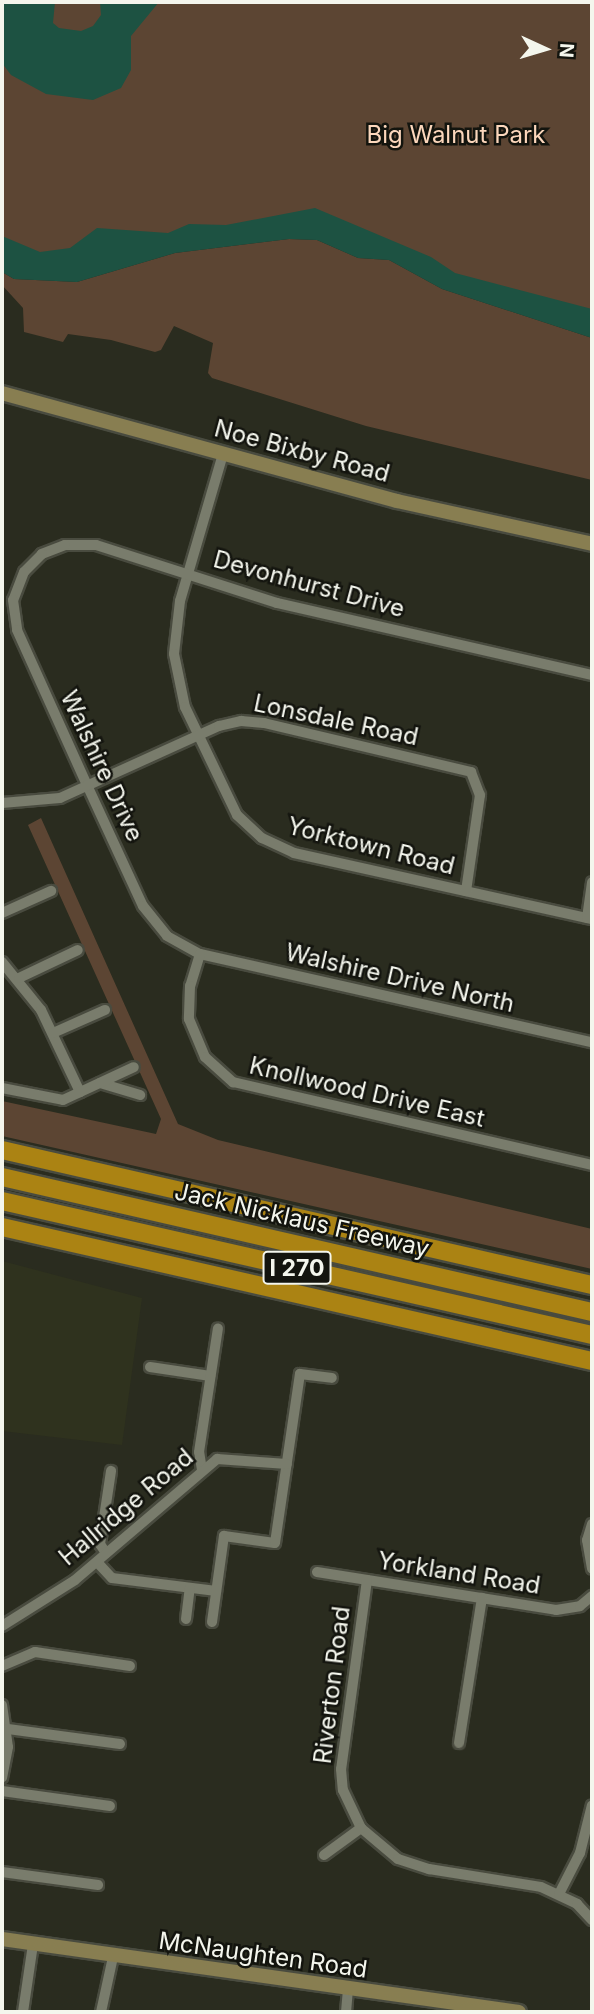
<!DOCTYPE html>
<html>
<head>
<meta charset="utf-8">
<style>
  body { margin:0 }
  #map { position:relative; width:594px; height:2014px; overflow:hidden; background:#2a2c1f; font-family:Inter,sans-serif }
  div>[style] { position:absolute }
  .built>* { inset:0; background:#2f321e }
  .green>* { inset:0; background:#5c4533 }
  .water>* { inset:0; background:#1d5242 }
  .roads { filter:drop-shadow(2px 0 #494b3f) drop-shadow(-2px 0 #494b3f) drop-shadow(0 2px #494b3f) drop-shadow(0 -2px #494b3f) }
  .street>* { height:10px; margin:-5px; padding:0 5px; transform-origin:5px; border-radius:5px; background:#797c6c }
  .secondary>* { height:14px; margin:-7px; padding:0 7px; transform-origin:7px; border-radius:7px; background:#887e51 }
  .highway>* { height:18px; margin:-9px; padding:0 9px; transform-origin:9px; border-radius:9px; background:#ab8313 }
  span { translate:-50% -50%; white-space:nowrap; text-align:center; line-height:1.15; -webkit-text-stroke:5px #13140e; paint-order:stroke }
  .shield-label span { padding:2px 5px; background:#13140e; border:2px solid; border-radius:5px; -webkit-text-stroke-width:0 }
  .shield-label { font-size:23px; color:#f4f6ed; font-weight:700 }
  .park-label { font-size:24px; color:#fcd7bc }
  .street-label { font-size:24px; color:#f4f6ed }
  .frame { position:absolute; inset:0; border:4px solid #f4f6ed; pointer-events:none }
  .north { position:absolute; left:510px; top:14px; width:70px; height:70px; -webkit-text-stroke:5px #13140e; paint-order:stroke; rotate:94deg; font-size:19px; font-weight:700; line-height:28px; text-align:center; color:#f4f6ed }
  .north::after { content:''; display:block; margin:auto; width:24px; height:32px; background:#f4f6ed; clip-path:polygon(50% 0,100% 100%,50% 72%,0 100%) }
</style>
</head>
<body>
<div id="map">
  <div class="built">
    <i style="clip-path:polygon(2px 1261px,142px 1298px,122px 1445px,2px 1431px)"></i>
  </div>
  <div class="green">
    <i style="clip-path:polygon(2px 2px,592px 2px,592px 319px,450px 280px,353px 233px,261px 231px,71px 263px,2px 252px)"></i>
    <i style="clip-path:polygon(289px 239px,317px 240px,358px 258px,389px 260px,442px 289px,592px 338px,592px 480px,366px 426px,212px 378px,208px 373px,213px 343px,174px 326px,161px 350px,155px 352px,111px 340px,68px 334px,63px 342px,24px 332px,23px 308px,2px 285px,2px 272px,14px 279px,77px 282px,175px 253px)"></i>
    <i style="clip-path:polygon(41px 818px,178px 1124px,218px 1140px,592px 1229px,592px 1269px,2px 1136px,2px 1101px,156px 1134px,161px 1119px,28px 825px)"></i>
  </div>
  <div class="water">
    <i style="clip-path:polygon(2px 2px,55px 2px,53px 23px,59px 28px,81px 31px,93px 26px,101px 15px,100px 2px,159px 2px,131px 36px,131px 70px,121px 88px,93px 100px,46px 94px,11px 75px,2px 63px)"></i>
    <i style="clip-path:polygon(315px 208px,431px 257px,455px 273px,592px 309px,592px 338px,442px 289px,389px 260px,358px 258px,317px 240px,289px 239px,175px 253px,77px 282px,14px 279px,2px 272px,2px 236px,40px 252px,70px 248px,97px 228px,168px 233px,189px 224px,226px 225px)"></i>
  </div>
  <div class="roads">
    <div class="street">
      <i style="left:223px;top:454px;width:153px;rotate:106.3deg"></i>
      <i style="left:180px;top:601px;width:53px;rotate:96.5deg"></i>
      <i style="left:174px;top:654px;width:54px;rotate:78.3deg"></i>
      <i style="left:185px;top:707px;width:120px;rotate:64.3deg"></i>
      <i style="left:237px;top:815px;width:34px;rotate:43deg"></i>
      <i style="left:262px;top:838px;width:35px;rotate:25deg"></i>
      <i style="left:294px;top:853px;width:305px;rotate:12.5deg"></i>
      <i style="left:592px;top:675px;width:323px;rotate:-167.1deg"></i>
      <i style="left:277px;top:603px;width:190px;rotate:-162.2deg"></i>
      <i style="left:96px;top:545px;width:31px;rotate:180deg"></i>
      <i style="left:65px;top:545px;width:25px;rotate:159deg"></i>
      <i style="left:42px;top:554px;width:25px;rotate:135deg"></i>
      <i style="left:24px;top:572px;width:30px;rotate:111deg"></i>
      <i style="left:13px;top:600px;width:30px;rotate:82deg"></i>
      <i style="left:17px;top:630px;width:170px;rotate:65.7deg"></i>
      <i style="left:87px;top:785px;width:133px;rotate:65.2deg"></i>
      <i style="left:143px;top:906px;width:38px;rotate:51deg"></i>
      <i style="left:167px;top:936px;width:38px;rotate:29deg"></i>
      <i style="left:200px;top:954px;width:402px;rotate:12.7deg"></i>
      <i style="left:2px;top:803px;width:58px;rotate:-4.9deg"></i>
      <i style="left:60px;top:798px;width:175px;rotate:-24.4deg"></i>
      <i style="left:219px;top:726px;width:23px;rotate:-13deg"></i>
      <i style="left:241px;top:721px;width:23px;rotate:5deg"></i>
      <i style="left:264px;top:723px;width:213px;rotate:13.3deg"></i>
      <i style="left:471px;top:772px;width:25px;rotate:69deg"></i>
      <i style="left:480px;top:795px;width:97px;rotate:98.3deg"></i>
      <i style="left:2px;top:913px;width:54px;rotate:-24.2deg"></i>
      <i style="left:587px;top:918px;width:36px;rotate:-82deg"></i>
      <i style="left:200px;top:954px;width:34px;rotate:107deg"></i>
      <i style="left:190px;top:986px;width:33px;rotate:92deg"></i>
      <i style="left:189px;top:1019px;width:41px;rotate:67.2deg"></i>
      <i style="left:205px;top:1057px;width:38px;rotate:42deg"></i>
      <i style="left:233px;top:1082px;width:368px;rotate:13deg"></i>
      <i style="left:2px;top:962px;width:62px;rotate:50.9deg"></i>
      <i style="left:41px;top:1010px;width:91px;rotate:64.6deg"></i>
      <i style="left:19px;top:978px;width:65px;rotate:-25.4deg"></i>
      <i style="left:53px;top:1033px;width:57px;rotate:-23.9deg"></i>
      <i style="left:100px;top:1083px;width:42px;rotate:16.7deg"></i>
      <i style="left:2px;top:1088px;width:62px;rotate:11.1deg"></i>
      <i style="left:63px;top:1100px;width:78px;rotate:-24.9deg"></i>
      <i style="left:150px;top:1367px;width:61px;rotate:8.5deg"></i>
      <i style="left:202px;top:1470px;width:18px;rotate:-99deg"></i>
      <i style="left:199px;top:1452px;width:125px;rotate:-81.3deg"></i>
      <i style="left:592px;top:1524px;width:17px;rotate:107deg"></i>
      <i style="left:587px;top:1540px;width:29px;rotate:80deg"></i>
      <i style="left:106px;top:1553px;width:11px;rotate:-124deg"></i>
      <i style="left:100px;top:1544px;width:74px;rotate:-81.4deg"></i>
      <i style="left:97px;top:1562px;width:22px;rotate:47deg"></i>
      <i style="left:112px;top:1578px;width:105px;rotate:7.1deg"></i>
      <i style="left:317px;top:1572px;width:242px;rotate:9deg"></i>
      <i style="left:556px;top:1610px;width:24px;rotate:-9deg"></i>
      <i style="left:580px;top:1606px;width:16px;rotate:-40deg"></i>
      <i style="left:367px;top:1580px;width:191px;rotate:97.8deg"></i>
      <i style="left:341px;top:1769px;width:21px;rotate:85deg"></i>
      <i style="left:343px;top:1790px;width:42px;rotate:64.7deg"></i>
      <i style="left:361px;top:1828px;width:48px;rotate:40deg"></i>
      <i style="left:398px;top:1859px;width:33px;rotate:18deg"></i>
      <i style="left:429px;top:1869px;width:113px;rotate:9.1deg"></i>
      <i style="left:541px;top:1887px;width:40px;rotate:25deg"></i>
      <i style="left:577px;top:1904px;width:22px;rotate:47deg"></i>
      <i style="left:186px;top:1619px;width:31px;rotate:-83deg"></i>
      <i style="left:212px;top:1622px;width:87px;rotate:-82.1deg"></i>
      <i style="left:224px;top:1536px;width:51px;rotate:7.8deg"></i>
      <i style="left:275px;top:1543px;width:171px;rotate:-81.6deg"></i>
      <i style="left:300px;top:1374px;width:32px;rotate:7deg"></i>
      <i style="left:2px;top:1626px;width:86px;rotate:-32.2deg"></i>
      <i style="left:75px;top:1580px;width:187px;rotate:-40.4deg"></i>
      <i style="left:217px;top:1459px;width:70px;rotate:4.1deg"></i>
      <i style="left:2px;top:1666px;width:36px;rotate:-23deg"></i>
      <i style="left:35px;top:1652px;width:96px;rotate:8.4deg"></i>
      <i style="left:2px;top:1705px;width:42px;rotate:81.9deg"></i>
      <i style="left:8px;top:1747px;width:31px;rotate:101deg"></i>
      <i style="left:8px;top:1729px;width:113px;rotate:7.6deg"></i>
      <i style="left:459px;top:1743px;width:147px;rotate:-81deg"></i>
      <i style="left:2px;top:1791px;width:109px;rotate:7.9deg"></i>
      <i style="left:324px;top:1855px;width:46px;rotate:-36.1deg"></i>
      <i style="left:2px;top:1872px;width:97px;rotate:7.7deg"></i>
      <i style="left:559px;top:1894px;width:46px;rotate:-62.9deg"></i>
      <i style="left:580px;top:1853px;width:49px;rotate:-76deg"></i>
      <i style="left:23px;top:2012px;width:69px;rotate:-81.6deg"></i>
      <i style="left:101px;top:2012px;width:56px;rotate:-77.7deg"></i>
      <i style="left:346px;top:2012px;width:21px;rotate:-85deg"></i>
    </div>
    <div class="secondary">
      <i style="left:2px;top:393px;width:409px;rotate:15.3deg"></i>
      <i style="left:397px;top:501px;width:200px;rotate:12.4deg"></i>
      <i style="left:2px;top:1939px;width:522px;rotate:8.04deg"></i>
    </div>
    <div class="highway">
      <i style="left:2px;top:1150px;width:605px;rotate:12.89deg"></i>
      <i style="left:2px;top:1177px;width:605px;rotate:12.89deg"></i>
      <i style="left:2px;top:1201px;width:605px;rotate:12.8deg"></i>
      <i style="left:2px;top:1227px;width:605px;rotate:12.8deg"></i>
    </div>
  </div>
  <div class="shield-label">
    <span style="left:297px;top:1268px">I 270</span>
  </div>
  <div class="park-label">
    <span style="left:456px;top:135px">Big Walnut Park</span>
  </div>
  <div class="street-label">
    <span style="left:302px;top:451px;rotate:15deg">Noe Bixby Road</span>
    <span style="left:309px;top:584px;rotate:15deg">Devonhurst Drive</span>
    <span style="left:336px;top:720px;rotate:12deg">Lonsdale Road</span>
    <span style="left:102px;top:766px;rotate:65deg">Walshire Drive</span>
    <span style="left:371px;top:846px;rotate:14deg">Yorktown Road</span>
    <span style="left:400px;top:978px;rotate:13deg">Walshire Drive North</span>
    <span style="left:367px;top:1092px;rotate:13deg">Knollwood Drive East</span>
    <span style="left:302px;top:1220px;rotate:13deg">Jack Nicklaus Freeway</span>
    <span style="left:126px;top:1507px;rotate:-40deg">Hallridge Road</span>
    <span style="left:459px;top:1573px;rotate:9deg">Yorkland Road</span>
    <span style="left:332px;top:1685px;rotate:-83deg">Riverton Road</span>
    <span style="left:263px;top:1955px;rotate:8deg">McNaughten Road</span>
  </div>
  <div class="frame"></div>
  <div class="north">N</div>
</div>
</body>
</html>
